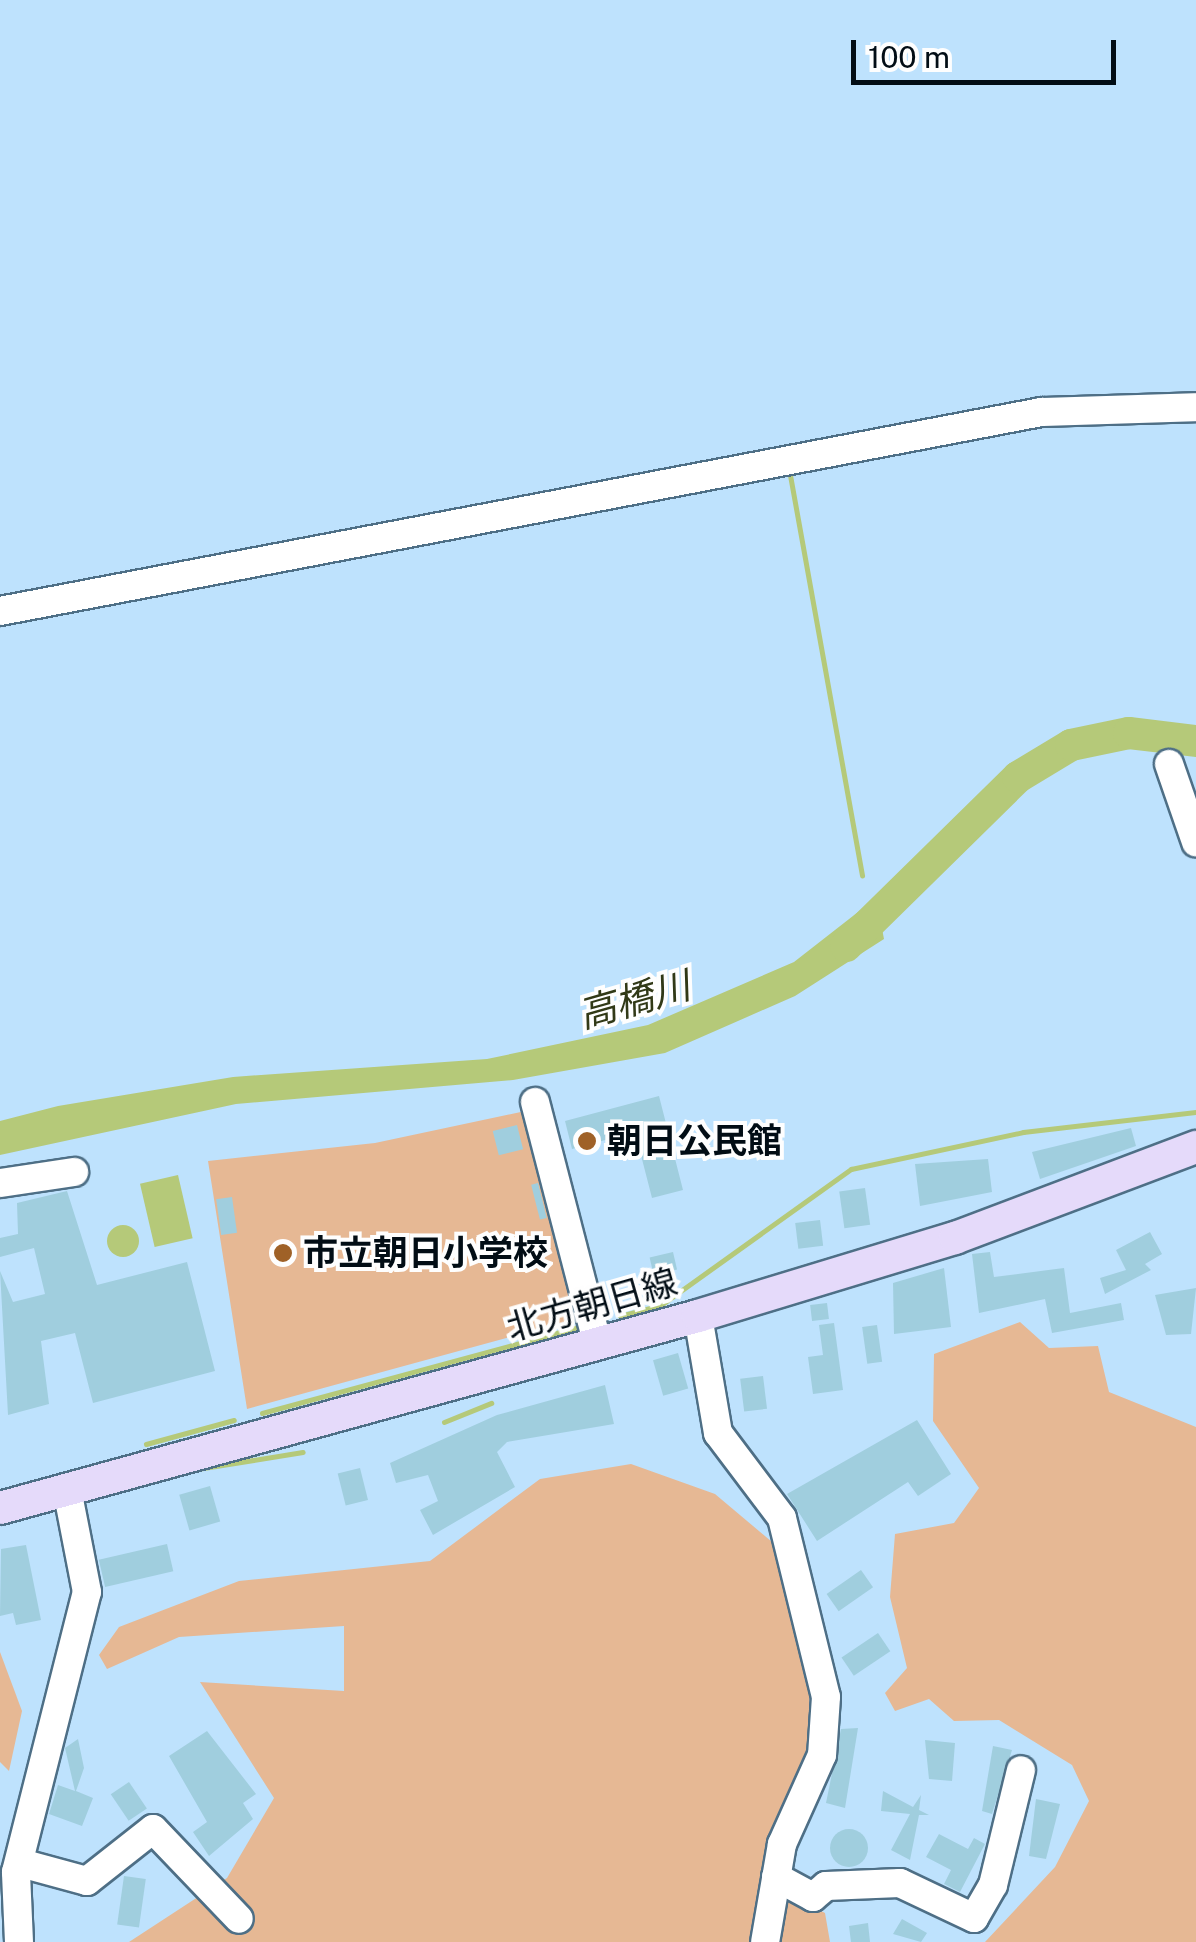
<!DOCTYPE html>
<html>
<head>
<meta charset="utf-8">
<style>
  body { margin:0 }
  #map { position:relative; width:1196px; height:1942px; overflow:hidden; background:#bee2fd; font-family:"Public Sans","Noto Sans JP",sans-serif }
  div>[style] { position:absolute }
  .green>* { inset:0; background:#e6b894 }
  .water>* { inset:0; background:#b5c979; transform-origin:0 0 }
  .round { border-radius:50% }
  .stream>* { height:5px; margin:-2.5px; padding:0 2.5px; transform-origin:2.5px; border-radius:2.5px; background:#b5c979 }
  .river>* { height:32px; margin:-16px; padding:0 16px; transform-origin:16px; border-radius:16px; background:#b5c979 }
  .building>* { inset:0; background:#a0cede; transform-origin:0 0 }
  .roads { filter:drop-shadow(2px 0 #4e6f86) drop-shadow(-2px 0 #4e6f86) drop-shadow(0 2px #4e6f86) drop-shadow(0 -2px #4e6f86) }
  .minor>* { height:28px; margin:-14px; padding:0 14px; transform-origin:14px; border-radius:14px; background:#fff }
  .major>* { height:32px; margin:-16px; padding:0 16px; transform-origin:16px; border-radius:16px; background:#e5dafa }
  .dots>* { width:28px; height:28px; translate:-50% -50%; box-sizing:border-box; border:5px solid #fefefe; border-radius:50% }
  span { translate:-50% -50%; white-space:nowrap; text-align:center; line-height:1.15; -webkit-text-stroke:8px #fefefe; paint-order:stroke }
  .poi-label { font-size:35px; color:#020d15; font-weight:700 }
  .left { translate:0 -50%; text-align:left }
  .street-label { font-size:35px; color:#020d15 }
  .water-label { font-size:38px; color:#313917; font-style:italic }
  .scale { position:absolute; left:851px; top:40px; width:265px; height:45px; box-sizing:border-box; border:5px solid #020d15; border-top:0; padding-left:12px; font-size:30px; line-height:35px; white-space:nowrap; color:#020d15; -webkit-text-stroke:8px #fefefe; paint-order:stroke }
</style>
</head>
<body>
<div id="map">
  <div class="green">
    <i style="clip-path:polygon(530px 1110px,583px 1317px,247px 1409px,208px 1161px,375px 1143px)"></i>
    <i style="clip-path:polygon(1020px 1322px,1049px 1348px,1098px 1346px,1109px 1392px,1196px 1427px,1196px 1942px,985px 1942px,1055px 1867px,1089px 1801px,1072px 1765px,999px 1720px,954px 1721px,929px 1699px,895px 1711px,885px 1693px,907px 1668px,890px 1597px,895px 1534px,954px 1523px,979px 1488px,933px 1421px,934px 1354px)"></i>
    <i style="clip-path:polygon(631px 1464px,715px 1494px,772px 1542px,809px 1648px,810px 1743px,765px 1848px,766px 1882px,825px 1913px,830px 1942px,129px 1942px,227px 1878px,274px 1798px,200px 1682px,344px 1691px,344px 1626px,179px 1637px,107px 1669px,99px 1655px,119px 1627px,239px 1581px,430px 1561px,540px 1479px)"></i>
    <i style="clip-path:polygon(0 1652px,22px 1711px,9px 1771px,0 1762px)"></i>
  </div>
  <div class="water">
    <i style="clip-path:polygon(876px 898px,884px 939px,795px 996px,665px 1053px,513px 1080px,236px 1104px,0 1155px,0 1121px,58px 1106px,233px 1077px,487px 1059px,648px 1025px,794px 962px)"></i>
    <i style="left:178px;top:1175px;width:65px;height:39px;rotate:77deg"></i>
    <i class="round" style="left:107px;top:1225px;width:32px;height:32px"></i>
  </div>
  <div class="stream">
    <i style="left:790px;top:475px;width:407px;rotate:79.8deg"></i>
    <i style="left:620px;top:1316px;width:42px;rotate:-15deg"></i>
    <i style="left:661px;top:1305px;width:234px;rotate:-35.6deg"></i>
    <i style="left:851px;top:1169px;width:176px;rotate:-12.1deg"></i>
    <i style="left:1023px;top:1132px;width:174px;rotate:-6.6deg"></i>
    <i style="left:262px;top:1413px;width:328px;rotate:-15.2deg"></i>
    <i style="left:444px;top:1422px;width:51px;rotate:-22deg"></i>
    <i style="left:146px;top:1444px;width:91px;rotate:-15.3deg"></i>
    <i style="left:197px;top:1469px;width:107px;rotate:-9.1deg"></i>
  </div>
  <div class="river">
    <i style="left:846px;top:946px;width:241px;rotate:-44.5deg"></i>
    <i style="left:1018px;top:777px;width:62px;rotate:-31.1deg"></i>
    <i style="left:1071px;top:745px;width:59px;rotate:-11.7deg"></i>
    <i style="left:1129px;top:733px;width:67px;rotate:6.8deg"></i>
  </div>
  <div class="building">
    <i style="clip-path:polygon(659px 1096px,683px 1190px,652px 1198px,635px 1132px,572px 1149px,565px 1121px)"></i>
    <i style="left:517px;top:1125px;width:25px;height:25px;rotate:76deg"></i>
    <i style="clip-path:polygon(1131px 1128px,1136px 1146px,1040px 1179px,1032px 1152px)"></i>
    <i style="clip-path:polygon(988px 1159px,992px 1192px,920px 1206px,915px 1164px)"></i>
    <i style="left:538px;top:1183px;width:36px;height:7px;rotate:76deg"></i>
    <i style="left:865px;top:1188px;width:37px;height:26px;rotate:82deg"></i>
    <i style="clip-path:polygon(67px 1191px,97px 1285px,187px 1262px,215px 1371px,93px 1403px,75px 1333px,41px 1341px,49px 1404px,8px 1415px,0 1271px,13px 1302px,45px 1294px,34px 1248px,0 1257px,0 1238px,18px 1234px,17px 1203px)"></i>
    <i style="left:232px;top:1197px;width:36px;height:16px;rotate:82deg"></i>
    <i style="left:820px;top:1220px;width:26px;height:25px;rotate:83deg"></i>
    <i style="clip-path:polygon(1150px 1232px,1162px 1254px,1145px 1264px,1151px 1270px,1105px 1294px,1100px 1278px,1126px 1270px,1116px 1250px)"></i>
    <i style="left:673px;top:1252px;width:18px;height:24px;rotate:77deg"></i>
    <i style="clip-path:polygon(990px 1252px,994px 1277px,1064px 1268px,1070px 1313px,1121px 1303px,1124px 1320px,1052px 1333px,1045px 1299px,979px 1313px,972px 1254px)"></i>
    <i style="clip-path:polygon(944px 1268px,951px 1327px,894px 1334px,893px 1283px)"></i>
    <i style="clip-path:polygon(1196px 1288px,1191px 1334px,1166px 1335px,1155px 1295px)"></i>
    <i style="left:827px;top:1303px;width:16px;height:17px;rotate:83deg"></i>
    <i style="clip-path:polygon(834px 1323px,843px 1390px,813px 1394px,808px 1357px,823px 1355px,819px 1325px)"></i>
    <i style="left:877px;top:1325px;width:37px;height:15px;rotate:82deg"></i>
    <i style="left:678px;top:1353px;width:37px;height:26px;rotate:74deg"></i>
    <i style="left:763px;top:1376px;width:33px;height:23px;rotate:83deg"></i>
    <i style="clip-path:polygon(605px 1385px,614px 1424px,507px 1442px,497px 1452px,515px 1487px,433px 1535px,420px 1510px,438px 1501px,428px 1475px,396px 1483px,390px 1463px,497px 1415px)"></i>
    <i style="clip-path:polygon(917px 1420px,951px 1474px,918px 1496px,908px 1482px,817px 1541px,787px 1494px)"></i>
    <i style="left:360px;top:1468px;width:33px;height:23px;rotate:76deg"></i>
    <i style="left:210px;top:1486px;width:37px;height:32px;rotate:74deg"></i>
    <i style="left:167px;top:1544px;width:28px;height:70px;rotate:77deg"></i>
    <i style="clip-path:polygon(26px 1545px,41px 1620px,16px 1625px,13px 1613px,0 1616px,1px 1549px)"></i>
    <i style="left:861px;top:1570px;width:21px;height:42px;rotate:55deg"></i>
    <i style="left:878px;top:1633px;width:22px;height:44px;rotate:56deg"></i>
    <i style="clip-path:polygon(858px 1728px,845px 1808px,826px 1803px,841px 1729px)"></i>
    <i style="clip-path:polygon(207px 1731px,256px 1794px,243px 1803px,253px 1819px,209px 1856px,193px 1832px,207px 1822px,169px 1756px)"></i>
    <i style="clip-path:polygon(78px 1739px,84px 1768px,76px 1791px,93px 1798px,82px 1826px,49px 1814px,58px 1785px,75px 1791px,65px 1748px)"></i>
    <i style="clip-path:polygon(925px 1740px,955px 1743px,952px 1781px,929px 1779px)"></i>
    <i style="clip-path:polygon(993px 1746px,1012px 1750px,992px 1814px,982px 1811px)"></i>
    <i style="left:129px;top:1782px;width:32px;height:22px;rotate:56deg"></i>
    <i style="clip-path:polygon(883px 1791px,913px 1807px,921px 1795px,919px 1810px,929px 1815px,919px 1815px,910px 1860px,891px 1850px,910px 1814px,881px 1811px)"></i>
    <i style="clip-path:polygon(1036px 1799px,1060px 1804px,1046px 1859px,1029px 1856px)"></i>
    <i class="round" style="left:830px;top:1829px;width:38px;height:38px"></i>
    <i style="clip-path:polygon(939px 1834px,968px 1849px,974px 1838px,985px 1844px,960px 1892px,944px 1884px,951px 1870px,926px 1857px)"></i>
    <i style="left:124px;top:1876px;width:22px;height:49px;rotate:8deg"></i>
    <i style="clip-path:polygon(902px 1919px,927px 1933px,921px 1942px,893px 1934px)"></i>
    <i style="clip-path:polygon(868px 1923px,870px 1942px,851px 1942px,849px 1926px)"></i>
  </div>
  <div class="roads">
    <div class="minor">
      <i style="left:0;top:611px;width:1060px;rotate:-10.82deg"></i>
      <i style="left:1041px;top:412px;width:155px;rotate:-1.8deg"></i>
      <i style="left:1169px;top:764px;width:83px;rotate:70.9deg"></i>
      <i style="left:535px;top:1102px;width:251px;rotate:75.5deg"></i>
      <i style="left:0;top:1183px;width:75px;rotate:-8.5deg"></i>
      <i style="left:698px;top:1316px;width:119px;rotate:80.3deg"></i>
      <i style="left:718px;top:1433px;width:106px;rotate:53deg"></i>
      <i style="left:782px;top:1518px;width:184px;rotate:76.2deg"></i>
      <i style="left:826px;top:1697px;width:58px;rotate:93.9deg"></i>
      <i style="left:822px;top:1755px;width:98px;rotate:114.2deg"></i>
      <i style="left:782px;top:1844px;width:99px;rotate:99.8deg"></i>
      <i style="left:28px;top:1865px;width:61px;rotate:15.2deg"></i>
      <i style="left:87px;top:1881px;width:84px;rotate:-38.2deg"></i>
      <i style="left:153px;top:1829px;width:124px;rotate:46.3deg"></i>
      <i style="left:776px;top:1877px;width:42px;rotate:28.4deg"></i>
      <i style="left:813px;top:1897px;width:17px;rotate:-40deg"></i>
      <i style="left:826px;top:1886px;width:74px;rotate:-2.3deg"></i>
      <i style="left:900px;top:1883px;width:82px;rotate:25.3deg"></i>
      <i style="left:974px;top:1918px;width:38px;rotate:-60deg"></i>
      <i style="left:993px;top:1885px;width:118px;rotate:-76.3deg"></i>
      <i style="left:19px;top:1942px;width:70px;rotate:-92.5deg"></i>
      <i style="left:16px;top:1872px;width:289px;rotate:-75.8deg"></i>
      <i style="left:87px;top:1592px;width:100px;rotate:-101deg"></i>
    </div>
    <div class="major">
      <i style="left:0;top:1508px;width:724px;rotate:-15.38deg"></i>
      <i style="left:698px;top:1316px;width:269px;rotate:-16.9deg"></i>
      <i style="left:955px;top:1238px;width:258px;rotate:-20.7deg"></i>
    </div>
  </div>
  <div class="dots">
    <i style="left:587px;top:1141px;background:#9f6127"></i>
    <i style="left:283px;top:1253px;background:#9f6127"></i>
  </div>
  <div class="poi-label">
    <span class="left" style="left:607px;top:1141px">朝日公民館</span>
    <span class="left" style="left:303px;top:1253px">市立朝日小学校</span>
  </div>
  <div class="street-label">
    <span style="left:592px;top:1305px;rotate:-16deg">北方朝日線</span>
  </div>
  <div class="water-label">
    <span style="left:634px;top:1000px;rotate:-16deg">高橋川</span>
  </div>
  <div class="scale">100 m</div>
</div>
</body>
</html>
